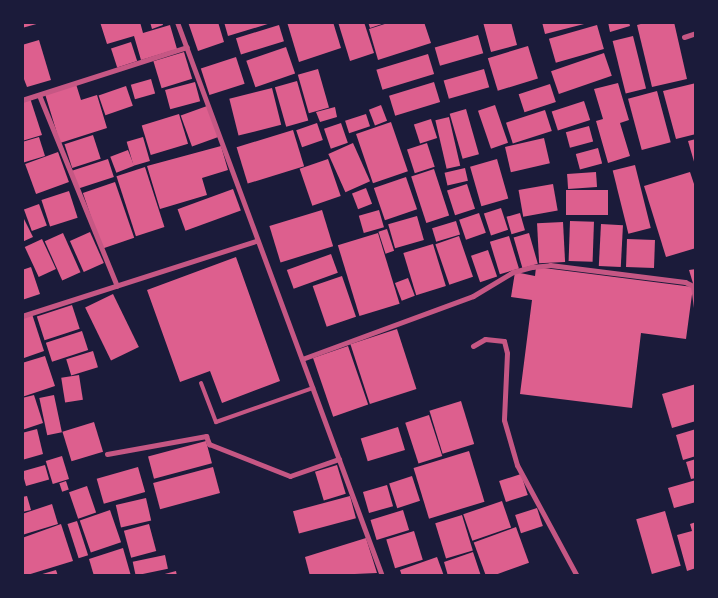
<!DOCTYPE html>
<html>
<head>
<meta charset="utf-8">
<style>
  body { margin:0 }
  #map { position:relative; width:718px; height:598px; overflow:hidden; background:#1b1b3a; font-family:Lora,serif }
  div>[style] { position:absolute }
  .building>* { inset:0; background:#dd5f8e; transform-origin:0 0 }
  .service>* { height:4px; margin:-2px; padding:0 2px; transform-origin:2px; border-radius:2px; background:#c65784 }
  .minor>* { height:5px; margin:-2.5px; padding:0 2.5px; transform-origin:2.5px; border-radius:2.5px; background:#c65784 }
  span { translate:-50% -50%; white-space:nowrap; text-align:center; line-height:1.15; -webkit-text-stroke:5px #1b1b3a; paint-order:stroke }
  .frame { position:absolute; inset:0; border:24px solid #1b1b3a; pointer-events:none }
</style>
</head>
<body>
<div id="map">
  <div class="building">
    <i style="clip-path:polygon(22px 22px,40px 22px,40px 23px,22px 28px)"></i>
    <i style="clip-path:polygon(100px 22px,140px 22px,143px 33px,170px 25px,177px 49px,141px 60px,134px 36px,107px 44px)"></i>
    <i style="clip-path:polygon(150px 22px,162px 22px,163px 25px,152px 29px)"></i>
    <i style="clip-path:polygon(188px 22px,218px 22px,224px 42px,198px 51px)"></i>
    <i style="clip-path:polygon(224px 22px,271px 22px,271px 23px,228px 36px)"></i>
    <i style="clip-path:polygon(287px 22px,333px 22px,341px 48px,299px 62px)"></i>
    <i style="clip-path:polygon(338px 22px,364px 22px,374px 53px,350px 61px)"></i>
    <i style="clip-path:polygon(368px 22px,384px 22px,385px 23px,370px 28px)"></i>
    <i style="clip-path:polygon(391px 22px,424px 22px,431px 43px,378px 60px,369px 29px)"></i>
    <i style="clip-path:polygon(483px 22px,511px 22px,517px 45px,491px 52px)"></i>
    <i style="clip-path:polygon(542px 22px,588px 22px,588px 23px,545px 34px)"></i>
    <i style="clip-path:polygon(608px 22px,629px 22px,630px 26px,610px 32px)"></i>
    <i style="clip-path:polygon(648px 22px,674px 22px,687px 79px,652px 87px,637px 25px)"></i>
    <i style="left:279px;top:25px;width:17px;height:45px;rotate:73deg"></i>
    <i style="left:597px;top:25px;width:25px;height:50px;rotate:74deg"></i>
    <i style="left:478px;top:35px;width:19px;height:45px;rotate:74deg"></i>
    <i style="left:633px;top:36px;width:54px;height:21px;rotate:76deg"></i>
    <i style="clip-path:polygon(39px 40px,51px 80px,27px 87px,22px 74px,22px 45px)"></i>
    <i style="left:131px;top:42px;width:20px;height:21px;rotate:72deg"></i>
    <i style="left:528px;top:46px;width:34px;height:42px;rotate:73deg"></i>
    <i style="left:286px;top:47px;width:28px;height:42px;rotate:71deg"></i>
    <i style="left:184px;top:52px;width:28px;height:32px;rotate:73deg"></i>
    <i style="left:604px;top:53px;width:24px;height:56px;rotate:71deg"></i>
    <i style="left:428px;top:54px;width:21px;height:54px;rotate:73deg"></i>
    <i style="left:236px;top:57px;width:28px;height:37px;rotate:72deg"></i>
    <i style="left:318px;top:69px;width:40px;height:21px;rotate:74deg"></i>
    <i style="left:484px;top:69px;width:19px;height:42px;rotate:74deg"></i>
    <i style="left:151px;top:79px;width:15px;height:21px;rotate:74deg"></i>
    <i style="left:297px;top:81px;width:41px;height:23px;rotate:74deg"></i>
    <i style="left:195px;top:82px;width:20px;height:31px;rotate:75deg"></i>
    <i style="left:434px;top:82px;width:21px;height:47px;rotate:73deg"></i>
    <i style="clip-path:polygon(618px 83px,629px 120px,620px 123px,630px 156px,608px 163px,596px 121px,603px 119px,594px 89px)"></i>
    <i style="clip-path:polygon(696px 83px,696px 134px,676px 139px,663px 91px)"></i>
    <i style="clip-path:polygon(76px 84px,81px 100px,97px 95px,107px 128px,60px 143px,45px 94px)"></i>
    <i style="left:550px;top:84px;width:19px;height:33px;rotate:72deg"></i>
    <i style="left:126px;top:86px;width:21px;height:29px;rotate:71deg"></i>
    <i style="left:272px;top:88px;width:38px;height:44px;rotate:76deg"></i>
    <i style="left:657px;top:91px;width:53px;height:30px;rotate:75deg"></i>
    <i style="clip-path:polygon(30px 98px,42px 135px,22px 141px,22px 101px)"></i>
    <i style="left:584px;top:101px;width:20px;height:34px;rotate:72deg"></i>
    <i style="left:381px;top:105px;width:17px;height:13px;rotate:69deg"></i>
    <i style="left:495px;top:105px;width:40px;height:18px;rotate:71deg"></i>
    <i style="left:207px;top:106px;width:33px;height:28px;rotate:70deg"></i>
    <i style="clip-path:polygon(335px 107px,337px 117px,320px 122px,316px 112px)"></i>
    <i style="left:466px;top:109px;width:47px;height:17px;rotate:74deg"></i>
    <i style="left:545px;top:110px;width:22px;height:41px;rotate:72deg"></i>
    <i style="left:179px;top:114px;width:31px;height:39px;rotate:73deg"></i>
    <i style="left:366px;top:114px;width:13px;height:22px;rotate:72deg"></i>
    <i style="left:449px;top:117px;width:50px;height:14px;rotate:77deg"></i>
    <i style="left:431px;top:119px;width:20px;height:18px;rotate:72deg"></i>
    <i style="left:391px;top:122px;width:52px;height:37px;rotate:71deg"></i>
    <i style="left:317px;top:123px;width:18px;height:22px;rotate:71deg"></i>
    <i style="left:341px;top:123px;width:21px;height:18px;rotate:71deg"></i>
    <i style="left:589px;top:126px;width:16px;height:24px;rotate:75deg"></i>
    <i style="left:293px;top:130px;width:38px;height:59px;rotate:73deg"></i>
    <i style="left:93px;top:135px;width:25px;height:30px;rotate:72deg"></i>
    <i style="clip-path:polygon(39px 137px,45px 156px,22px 163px,22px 142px)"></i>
    <i style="left:143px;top:137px;width:25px;height:17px;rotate:74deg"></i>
    <i style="left:544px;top:138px;width:26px;height:40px;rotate:77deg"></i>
    <i style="clip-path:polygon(696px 139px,696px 165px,695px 165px,688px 141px)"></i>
    <i style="left:353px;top:143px;width:42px;height:27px;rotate:66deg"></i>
    <i style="left:427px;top:143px;width:25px;height:21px;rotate:72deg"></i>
    <i style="clip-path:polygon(221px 146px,228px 170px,202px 178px,207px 195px,160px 209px,147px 166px)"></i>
    <i style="left:598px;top:148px;width:16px;height:23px;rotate:75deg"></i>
    <i style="left:128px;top:150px;width:17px;height:19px;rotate:69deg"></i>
    <i style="left:58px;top:152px;width:32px;height:35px;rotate:70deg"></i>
    <i style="left:108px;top:159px;width:19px;height:38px;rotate:72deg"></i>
    <i style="left:328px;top:159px;width:39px;height:30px;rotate:71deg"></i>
    <i style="left:497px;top:159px;width:41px;height:28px;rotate:74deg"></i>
    <i style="left:635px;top:165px;width:65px;height:23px;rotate:76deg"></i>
    <i style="left:145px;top:167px;width:63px;height:30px;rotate:72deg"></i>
    <i style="left:465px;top:168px;width:13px;height:21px;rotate:77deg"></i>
    <i style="left:434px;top:169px;width:49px;height:24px;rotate:72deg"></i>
    <i style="left:596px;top:172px;width:15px;height:29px;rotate:86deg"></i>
    <i style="clip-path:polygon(690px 172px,696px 190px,696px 248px,666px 257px,644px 186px)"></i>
    <i style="left:406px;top:177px;width:34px;height:34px;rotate:71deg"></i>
    <i style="left:115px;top:182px;width:59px;height:34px;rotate:71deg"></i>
    <i style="left:467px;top:184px;width:26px;height:21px;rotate:72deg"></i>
    <i style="left:553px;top:184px;width:27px;height:35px;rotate:80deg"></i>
    <i style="left:366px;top:188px;width:17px;height:15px;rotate:69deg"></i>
    <i style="left:233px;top:189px;width:23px;height:59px;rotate:70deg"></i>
    <i style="left:608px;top:190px;width:25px;height:42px;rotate:90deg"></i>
    <i style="left:69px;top:191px;width:28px;height:29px;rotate:72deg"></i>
    <i style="left:39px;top:204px;width:23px;height:16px;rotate:70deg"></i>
    <i style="left:501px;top:208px;width:23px;height:18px;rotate:72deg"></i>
    <i style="left:322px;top:210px;width:38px;height:55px;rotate:73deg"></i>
    <i style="left:379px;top:210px;width:18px;height:21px;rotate:74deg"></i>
    <i style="left:479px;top:213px;width:21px;height:21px;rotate:71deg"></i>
    <i style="left:520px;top:213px;width:18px;height:14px;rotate:74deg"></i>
    <i style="clip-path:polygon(22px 215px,33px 237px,22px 242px)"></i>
    <i style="left:417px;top:216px;width:25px;height:30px;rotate:74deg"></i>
    <i style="left:456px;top:221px;width:14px;height:25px;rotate:73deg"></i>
    <i style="left:570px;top:221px;width:24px;height:40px;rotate:2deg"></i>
    <i style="left:563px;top:222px;width:40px;height:26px;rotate:87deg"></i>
    <i style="left:601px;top:224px;width:22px;height:42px;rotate:3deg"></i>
    <i style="left:387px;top:229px;width:23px;height:9px;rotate:72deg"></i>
    <i style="left:90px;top:232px;width:34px;height:22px;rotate:66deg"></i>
    <i style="left:63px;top:233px;width:43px;height:20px;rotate:66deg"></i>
    <i style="left:378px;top:233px;width:74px;height:42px;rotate:73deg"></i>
    <i style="left:529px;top:233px;width:32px;height:16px;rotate:74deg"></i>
    <i style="left:459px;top:236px;width:43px;height:25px;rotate:71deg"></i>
    <i style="left:509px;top:236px;width:34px;height:20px;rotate:73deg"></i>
    <i style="left:42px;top:239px;width:33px;height:19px;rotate:65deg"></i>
    <i style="left:627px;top:239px;width:28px;height:28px;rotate:2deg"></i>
    <i style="left:433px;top:244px;width:44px;height:31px;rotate:73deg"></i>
    <i style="left:488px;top:250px;width:28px;height:18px;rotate:71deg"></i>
    <i style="left:331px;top:254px;width:20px;height:47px;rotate:70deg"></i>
    <i style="clip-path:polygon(236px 257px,280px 381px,222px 403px,210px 371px,180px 382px,147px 290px)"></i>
    <i style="clip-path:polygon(31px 267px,40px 294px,22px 300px,22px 270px)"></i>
    <i style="clip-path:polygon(536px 267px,693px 287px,686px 339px,641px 333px,632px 408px,520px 394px,532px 300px,511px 297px,515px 272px,535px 276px)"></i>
    <i style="clip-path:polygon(696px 269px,696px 290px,695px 290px,689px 270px)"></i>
    <i style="left:342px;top:276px;width:43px;height:31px;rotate:71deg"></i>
    <i style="left:408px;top:278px;width:19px;height:14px;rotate:69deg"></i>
    <i style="left:113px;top:294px;width:59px;height:31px;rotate:64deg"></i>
    <i style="left:72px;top:305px;width:25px;height:37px;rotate:72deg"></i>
    <i style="clip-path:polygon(32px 314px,44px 351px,24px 358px,22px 318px)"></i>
    <i style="left:397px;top:329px;width:63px;height:49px;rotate:72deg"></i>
    <i style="left:82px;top:331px;width:20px;height:38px;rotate:72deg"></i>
    <i style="left:348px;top:346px;width:62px;height:37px;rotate:71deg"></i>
    <i style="left:93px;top:351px;width:17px;height:28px;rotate:73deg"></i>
    <i style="clip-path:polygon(45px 356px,55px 386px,22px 397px,22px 363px)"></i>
    <i style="left:79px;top:375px;width:25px;height:18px;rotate:81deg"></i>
    <i style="clip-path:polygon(696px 384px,696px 421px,672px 428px,662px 394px)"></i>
    <i style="clip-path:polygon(34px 395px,43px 423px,22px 430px,22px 398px)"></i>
    <i style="left:54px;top:395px;width:38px;height:15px;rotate:78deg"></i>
    <i style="left:461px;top:401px;width:45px;height:33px;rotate:73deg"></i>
    <i style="left:429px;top:415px;width:43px;height:25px;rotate:72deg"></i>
    <i style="left:94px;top:422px;width:31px;height:33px;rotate:73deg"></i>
    <i style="left:398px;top:427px;width:24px;height:39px;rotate:73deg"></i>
    <i style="clip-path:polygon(37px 429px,43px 454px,22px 460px,22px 433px)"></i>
    <i style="clip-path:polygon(696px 429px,696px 456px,683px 460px,676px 435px)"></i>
    <i style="left:206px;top:441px;width:23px;height:60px;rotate:75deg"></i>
    <i style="left:469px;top:451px;width:53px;height:58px;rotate:73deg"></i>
    <i style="left:62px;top:456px;width:24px;height:17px;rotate:73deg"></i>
    <i style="clip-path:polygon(696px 459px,696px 478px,691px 479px,686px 462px)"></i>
    <i style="left:45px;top:465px;width:15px;height:24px;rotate:74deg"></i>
    <i style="left:337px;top:465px;width:30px;height:23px;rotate:73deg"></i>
    <i style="left:138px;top:467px;width:26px;height:43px;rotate:74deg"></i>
    <i style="left:213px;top:467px;width:27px;height:62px;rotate:75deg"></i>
    <i style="left:521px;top:474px;width:22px;height:23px;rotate:72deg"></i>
    <i style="left:412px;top:476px;width:26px;height:24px;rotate:72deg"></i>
    <i style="clip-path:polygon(696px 480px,696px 502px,674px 508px,668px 488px)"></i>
    <i style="left:66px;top:481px;width:9px;height:7px;rotate:72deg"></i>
    <i style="left:387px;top:485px;width:22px;height:25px;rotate:74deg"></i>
    <i style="left:87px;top:486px;width:28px;height:19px;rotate:71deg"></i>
    <i style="clip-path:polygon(27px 496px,31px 510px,22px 512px,22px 497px)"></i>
    <i style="left:350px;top:496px;width:23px;height:59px;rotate:75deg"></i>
    <i style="left:146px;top:498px;width:23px;height:31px;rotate:77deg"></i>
    <i style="left:502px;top:501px;width:28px;height:41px;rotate:71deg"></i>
    <i style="clip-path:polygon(52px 504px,58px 524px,22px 535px,22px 514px)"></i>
    <i style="left:537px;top:508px;width:19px;height:23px;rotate:72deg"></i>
    <i style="left:110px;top:510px;width:34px;height:32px;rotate:71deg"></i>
    <i style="left:403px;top:510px;width:21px;height:34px;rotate:73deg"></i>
    <i style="left:665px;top:511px;width:57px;height:30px;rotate:74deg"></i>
    <i style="left:462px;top:515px;width:37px;height:28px;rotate:73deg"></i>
    <i style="left:77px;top:521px;width:36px;height:10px;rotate:72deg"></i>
    <i style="clip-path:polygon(696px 522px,696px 568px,687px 571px,677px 535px,692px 531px,690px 524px)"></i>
    <i style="clip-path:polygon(61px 524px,73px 561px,24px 576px,22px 538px)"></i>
    <i style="left:149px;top:524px;width:28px;height:26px;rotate:75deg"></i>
    <i style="left:516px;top:527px;width:38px;height:45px;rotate:70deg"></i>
    <i style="left:414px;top:531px;width:30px;height:29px;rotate:73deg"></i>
    <i style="clip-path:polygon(366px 538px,377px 573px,310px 576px,305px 557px)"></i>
    <i style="clip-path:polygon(123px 548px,131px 576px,94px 576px,89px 559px)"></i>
    <i style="clip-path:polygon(473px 552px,481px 576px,448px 576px,444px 562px)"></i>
    <i style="left:165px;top:555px;width:14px;height:33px;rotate:78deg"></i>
    <i style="clip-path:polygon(437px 557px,444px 576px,402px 576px,400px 570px)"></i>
    <i style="clip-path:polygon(56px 570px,58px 576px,39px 576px,39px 575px)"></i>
    <i style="clip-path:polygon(176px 571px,177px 576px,161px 576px,161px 575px)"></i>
  </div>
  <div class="service">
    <i style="left:201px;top:383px;width:42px;rotate:69deg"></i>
    <i style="left:216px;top:422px;width:103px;rotate:-19.3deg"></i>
  </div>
  <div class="minor">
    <i style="left:177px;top:22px;width:591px;rotate:69.69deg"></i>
    <i style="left:684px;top:37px;width:13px;rotate:-18deg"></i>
    <i style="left:39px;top:95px;width:206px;rotate:67.8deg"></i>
    <i style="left:22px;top:100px;width:173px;rotate:-17.8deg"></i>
    <i style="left:22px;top:316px;width:246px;rotate:-17.8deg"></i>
    <i style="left:473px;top:346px;width:14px;rotate:-30deg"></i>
    <i style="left:485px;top:339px;width:19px;rotate:6deg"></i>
    <i style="left:504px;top:341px;width:12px;rotate:76deg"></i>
    <i style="left:507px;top:353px;width:67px;rotate:92.6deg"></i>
    <i style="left:504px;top:420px;width:47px;rotate:73.9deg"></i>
    <i style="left:517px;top:465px;width:126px;rotate:61.6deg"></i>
    <i style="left:302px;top:359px;width:182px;rotate:-20.2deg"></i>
    <i style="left:473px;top:296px;width:47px;rotate:-31deg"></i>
    <i style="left:513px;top:272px;width:20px;rotate:-15deg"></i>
    <i style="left:532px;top:267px;width:18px;rotate:-6deg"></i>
    <i style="left:550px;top:265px;width:136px;rotate:7.2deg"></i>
    <i style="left:685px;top:282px;width:9px;rotate:27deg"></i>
    <i style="left:693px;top:286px;width:22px;rotate:82deg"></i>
    <i style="left:107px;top:454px;width:101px;rotate:-10.3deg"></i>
    <i style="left:206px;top:436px;width:9px;rotate:69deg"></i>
    <i style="left:209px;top:444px;width:87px;rotate:21.6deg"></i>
    <i style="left:290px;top:476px;width:52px;rotate:-19.1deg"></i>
  </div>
  <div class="frame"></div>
</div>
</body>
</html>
